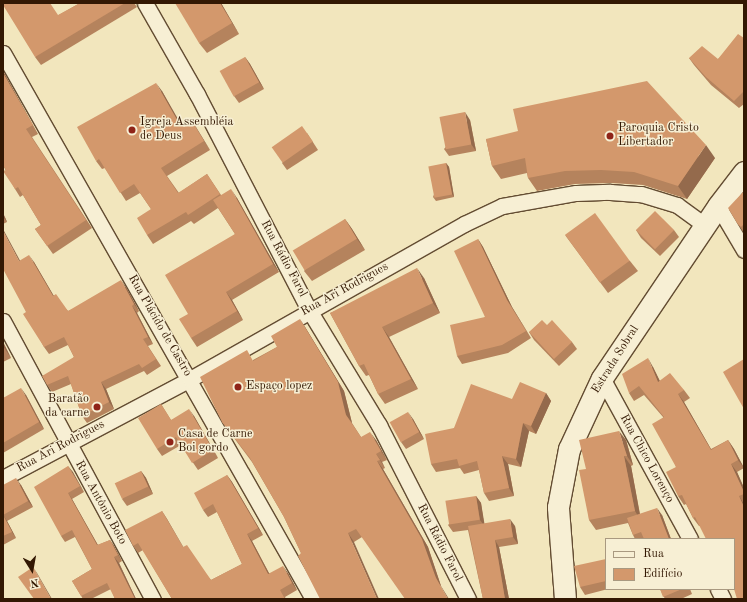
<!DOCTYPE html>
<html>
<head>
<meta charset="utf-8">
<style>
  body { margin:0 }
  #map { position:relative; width:747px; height:602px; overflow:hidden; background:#f2e6bd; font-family:"Old Standard TT",serif }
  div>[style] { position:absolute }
  .roads { filter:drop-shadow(1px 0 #634c32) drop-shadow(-1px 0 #634c32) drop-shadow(0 1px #634c32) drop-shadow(0 -1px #634c32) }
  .street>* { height:15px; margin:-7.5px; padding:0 7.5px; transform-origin:7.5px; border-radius:7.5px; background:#f7efd4 }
  .secondary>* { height:21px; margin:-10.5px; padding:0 10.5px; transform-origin:10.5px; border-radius:10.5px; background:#f7efd4 }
  .wall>* { inset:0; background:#b5835d }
  .shaded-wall>* { inset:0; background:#946a4c }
  .building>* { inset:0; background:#d3986c; transform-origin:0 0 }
  .dots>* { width:11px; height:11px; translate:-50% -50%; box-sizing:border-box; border:2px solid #f7efd4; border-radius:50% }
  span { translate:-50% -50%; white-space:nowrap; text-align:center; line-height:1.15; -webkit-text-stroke:3px #f7efd4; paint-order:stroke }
  .poi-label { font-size:12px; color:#331803 }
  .left { translate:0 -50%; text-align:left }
  .right { translate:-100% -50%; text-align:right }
  .street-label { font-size:12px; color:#331803 }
  .frame { position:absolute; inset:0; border:4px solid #331803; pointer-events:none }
  .legend { position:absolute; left:605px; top:538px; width:130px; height:52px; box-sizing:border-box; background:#f7efd4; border:1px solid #a99980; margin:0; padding:5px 7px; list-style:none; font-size:12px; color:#331803 }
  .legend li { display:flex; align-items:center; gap:8px; height:20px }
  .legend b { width:20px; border:1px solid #a99980 }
  .north { position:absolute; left:12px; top:550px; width:40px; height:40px; -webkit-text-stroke:3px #f7efd4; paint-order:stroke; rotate:169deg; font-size:11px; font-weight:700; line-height:16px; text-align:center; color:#331803 }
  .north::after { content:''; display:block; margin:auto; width:14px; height:18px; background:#331803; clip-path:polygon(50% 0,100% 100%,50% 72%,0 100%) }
</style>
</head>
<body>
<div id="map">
  <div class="roads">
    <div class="street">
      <i style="left:145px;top:3px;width:105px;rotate:60.3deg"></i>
      <i style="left:197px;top:94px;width:243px;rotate:62.6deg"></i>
      <i style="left:309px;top:310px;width:135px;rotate:58.7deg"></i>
      <i style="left:379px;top:425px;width:195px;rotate:62.9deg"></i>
      <i style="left:3px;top:53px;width:628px;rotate:60.41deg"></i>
      <i style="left:718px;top:206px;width:51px;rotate:59.4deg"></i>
      <i style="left:3px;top:321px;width:316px;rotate:61.7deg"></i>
      <i style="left:602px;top:378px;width:183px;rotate:61.3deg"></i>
      <i style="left:3px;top:478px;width:212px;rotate:-27.9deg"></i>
      <i style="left:190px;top:379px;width:315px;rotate:-29.5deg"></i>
      <i style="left:464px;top:224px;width:42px;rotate:-25.3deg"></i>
      <i style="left:502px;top:206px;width:75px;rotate:-10deg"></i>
      <i style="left:576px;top:193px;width:34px;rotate:-2deg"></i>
      <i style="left:610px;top:192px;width:31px;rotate:4deg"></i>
      <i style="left:641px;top:194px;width:38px;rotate:17deg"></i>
      <i style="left:677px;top:205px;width:34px;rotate:36deg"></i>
      <i style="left:718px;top:589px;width:11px;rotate:63deg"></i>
    </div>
    <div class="secondary">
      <i style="left:565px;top:599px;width:92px;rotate:-94.4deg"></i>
      <i style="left:558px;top:507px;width:59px;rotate:-79.3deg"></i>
      <i style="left:569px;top:449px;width:78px;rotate:-65.1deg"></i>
      <i style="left:602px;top:378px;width:207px;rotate:-56deg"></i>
      <i style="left:718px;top:206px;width:43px;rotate:-52.6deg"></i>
    </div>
  </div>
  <div class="wall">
    <i style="clip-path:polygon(80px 3px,134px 3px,137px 7px,41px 65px,35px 57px,59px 15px)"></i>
    <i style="clip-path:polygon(221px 3px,239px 34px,207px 53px,199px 43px)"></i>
    <i style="clip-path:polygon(744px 38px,744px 104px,739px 108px,711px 85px,694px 65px,689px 58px,718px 59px)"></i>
    <i style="clip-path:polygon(245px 57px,250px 64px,264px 89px,239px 103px,234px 96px)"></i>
    <i style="clip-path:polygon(3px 71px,38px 134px,32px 137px,92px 228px,53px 254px,35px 229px,41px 225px,23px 195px,20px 197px,15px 189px,3px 165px)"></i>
    <i style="clip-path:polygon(162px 91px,180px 124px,190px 118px,210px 150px,167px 176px,179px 193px,207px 174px,221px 195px,237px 198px,279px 272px,232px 300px,243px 320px,197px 347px,191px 338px,188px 314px,235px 234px,218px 208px,194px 224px,191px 221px,153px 244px,147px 235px,151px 209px,140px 193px,126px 201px,105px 168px,102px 169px,96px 161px)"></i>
    <i style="clip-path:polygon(470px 120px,476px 151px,449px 156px,444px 149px)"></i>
    <i style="clip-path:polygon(307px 133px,318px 150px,287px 170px,282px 163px)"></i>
    <i style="clip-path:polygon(486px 139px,715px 158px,687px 199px,643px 185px,611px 183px,575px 184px,537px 191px,528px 178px,527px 173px,501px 179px,492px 166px)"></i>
    <i style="clip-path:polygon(446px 163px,449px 167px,454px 197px,436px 201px,433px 197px)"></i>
    <i style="clip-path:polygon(744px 191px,744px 233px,737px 223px)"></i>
    <i style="clip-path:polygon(3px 213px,7px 222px,3px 224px)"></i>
    <i style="clip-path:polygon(345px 219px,352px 229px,365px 250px,312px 281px,304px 271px)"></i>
    <i style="clip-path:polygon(636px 230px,674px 230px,679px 237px,660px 256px,641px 238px)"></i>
    <i style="clip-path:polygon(565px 235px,630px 261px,638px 271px,608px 293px)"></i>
    <i style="clip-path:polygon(478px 239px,483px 247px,512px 307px,531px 338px,508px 353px,462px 364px,457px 356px,485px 317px)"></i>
    <i style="clip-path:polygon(20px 261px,34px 262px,53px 295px,68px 311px,126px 287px,139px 311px,137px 313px,153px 344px,148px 346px,161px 366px,147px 375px,144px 371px,106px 389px,114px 409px,87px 423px,82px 416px,71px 384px,52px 392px,47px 385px,74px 357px,68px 345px,49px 354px,44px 347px,26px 312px)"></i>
    <i style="clip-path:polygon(424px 278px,440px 313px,389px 337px,418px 389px,385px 404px,378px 394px,369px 375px,366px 376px,359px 366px,330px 313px)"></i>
    <i style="clip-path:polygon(547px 325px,572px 342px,577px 349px,559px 366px,534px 340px,529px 332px)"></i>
    <i style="clip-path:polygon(305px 327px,344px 391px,352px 423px,361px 437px,376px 440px,387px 460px,382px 462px,385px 468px,383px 469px,428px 547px,441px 586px,362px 537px,354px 542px,301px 553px,284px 517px,252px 462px,222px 422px,253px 360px,277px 347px)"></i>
    <i style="clip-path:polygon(3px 342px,11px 358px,3px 362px)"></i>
    <i style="clip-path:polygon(653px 367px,660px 381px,684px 390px,690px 398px,684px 402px,711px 449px,728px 440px,734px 449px,744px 468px,737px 472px,744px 488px,744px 599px,734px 539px,700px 526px,699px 526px,693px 518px,686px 504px,684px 505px,678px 496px,676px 467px,663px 417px,644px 395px,634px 401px,629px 393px)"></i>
    <i style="clip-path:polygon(546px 393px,551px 401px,536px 434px,529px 431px,521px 467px,508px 464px,514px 496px,489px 501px,484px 493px,479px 470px,464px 474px,460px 468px,436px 472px,431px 464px,454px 428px,512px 399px)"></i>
    <i style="clip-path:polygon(26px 395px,44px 429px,3px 453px,3px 398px)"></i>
    <i style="clip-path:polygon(161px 404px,171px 420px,194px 416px,218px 458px,198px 470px,181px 445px,162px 456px,157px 449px)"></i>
    <i style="clip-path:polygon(413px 419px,424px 439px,406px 449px,401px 442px)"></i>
    <i style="clip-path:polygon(626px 440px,633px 465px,631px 466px,640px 514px,662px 515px,671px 539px,635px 539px,633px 535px,628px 523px,596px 530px,589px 520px,586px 469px)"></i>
    <i style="clip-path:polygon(68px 466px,84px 492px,72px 499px,98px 545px,110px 540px,114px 546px,122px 561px,119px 563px,136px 599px,115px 599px,111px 589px,91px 599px,83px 599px,72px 581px,92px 569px,75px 537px,65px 542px,61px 536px)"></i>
    <i style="clip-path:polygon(141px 471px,146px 478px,153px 494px,127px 506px,122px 499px)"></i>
    <i style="clip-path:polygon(227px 475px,232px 482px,263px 535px,252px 541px,269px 573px,288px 573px,297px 590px,285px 597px,286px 599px,172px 599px,143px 550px,138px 553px,133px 546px,162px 511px,167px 519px,183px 547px,211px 580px,242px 564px,217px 512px,208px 517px,203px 510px)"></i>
    <i style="clip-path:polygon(3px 485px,21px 485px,33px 507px,7px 521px,16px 538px,3px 545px)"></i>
    <i style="clip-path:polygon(476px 496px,481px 503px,484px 524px,515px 526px,518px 544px,499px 547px,509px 599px,483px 599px,468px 530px,453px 532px,448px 525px)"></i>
    <i style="clip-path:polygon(606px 559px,606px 589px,608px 589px,585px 595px,580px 587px)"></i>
    <i style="clip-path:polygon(660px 589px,690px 589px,692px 594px,681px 599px,665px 599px)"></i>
  </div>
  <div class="shaded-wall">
    <i style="clip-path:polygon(220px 3px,221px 3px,239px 34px,232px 23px)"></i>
    <i style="clip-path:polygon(245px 57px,250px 64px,264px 89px,259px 82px)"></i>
    <i style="clip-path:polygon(3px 71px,38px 134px,33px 125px,3px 73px)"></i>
    <i style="clip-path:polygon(156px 83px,162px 91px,186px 133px,180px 125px)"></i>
    <i style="clip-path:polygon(465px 112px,470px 120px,476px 151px,471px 144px)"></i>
    <i style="clip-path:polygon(190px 118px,196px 127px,210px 150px,204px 141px)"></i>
    <i style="clip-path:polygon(706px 145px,715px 158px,687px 199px,678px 186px)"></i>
    <i style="clip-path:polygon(446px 163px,449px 167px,454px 197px,452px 194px)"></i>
    <i style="clip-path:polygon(231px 189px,237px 198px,279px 272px,273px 264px)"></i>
    <i style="clip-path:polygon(3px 213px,7px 222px,3px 217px)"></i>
    <i style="clip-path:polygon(345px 219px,352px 229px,365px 250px,357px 239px)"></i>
    <i style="clip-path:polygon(3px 229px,24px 268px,19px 261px,3px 231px)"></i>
    <i style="clip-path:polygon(478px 239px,483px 247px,512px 307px,531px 338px,507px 300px)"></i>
    <i style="clip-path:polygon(29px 255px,34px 262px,58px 303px,53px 296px)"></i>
    <i style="clip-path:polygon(417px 268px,424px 278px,440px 313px,433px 303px)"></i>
    <i style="clip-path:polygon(121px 280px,126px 287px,139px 311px,134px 304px)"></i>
    <i style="clip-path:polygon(226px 292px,232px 300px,243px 320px,237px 311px)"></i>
    <i style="clip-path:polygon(132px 306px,137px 313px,153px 344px,148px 337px)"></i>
    <i style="clip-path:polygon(300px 319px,305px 327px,344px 391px,352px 423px,346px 415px)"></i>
    <i style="clip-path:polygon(382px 327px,389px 337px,418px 389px,411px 379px)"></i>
    <i style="clip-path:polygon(3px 342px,11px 358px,3px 346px)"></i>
    <i style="clip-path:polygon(648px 358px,653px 367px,664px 390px,658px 382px)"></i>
    <i style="clip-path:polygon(101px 382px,106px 389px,114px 409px,109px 402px)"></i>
    <i style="clip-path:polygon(21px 388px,26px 395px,44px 429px,39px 422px)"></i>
    <i style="clip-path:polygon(546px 393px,551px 401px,536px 434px,531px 426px)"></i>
    <i style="clip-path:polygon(678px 394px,684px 402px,716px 458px,711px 450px)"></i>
    <i style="clip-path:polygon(189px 409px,194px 416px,218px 458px,213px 450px)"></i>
    <i style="clip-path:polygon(408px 412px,413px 419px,424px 439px,419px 432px)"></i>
    <i style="clip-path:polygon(523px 423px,529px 431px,521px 467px,516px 459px)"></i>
    <i style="clip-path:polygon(619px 431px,626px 440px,633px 465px,627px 456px)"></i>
    <i style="clip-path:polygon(370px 432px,376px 440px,387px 460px,381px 451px)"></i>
    <i style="clip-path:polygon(728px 440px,734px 449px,744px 468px,738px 460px)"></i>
    <i style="clip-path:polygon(376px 454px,382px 462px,385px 468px,380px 460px)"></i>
    <i style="clip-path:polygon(502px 456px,508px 464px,514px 496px,509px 488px)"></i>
    <i style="clip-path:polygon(624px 456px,631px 466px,641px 521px,635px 511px)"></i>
    <i style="clip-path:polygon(377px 461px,383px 469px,428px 547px,441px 586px,449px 599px,448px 599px,436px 578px)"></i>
    <i style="clip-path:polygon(731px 464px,737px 472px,744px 488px,744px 492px)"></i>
    <i style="clip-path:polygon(68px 466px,73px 472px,84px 492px,80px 486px)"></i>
    <i style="clip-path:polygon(141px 471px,146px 478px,153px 494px,148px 486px)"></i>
    <i style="clip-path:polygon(227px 475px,232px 482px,263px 535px,258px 528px)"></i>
    <i style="clip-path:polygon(16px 478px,21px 485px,33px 507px,28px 501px)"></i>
    <i style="clip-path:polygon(68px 493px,72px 499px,101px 551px,97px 545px)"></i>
    <i style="clip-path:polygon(476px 496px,481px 503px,485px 527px,480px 520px)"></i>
    <i style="clip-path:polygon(739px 496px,744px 504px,744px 507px)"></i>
    <i style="clip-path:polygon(657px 508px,662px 515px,671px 539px,669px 539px)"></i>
    <i style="clip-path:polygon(162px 511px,167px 519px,188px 555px,183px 547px)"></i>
    <i style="clip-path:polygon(3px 515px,7px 521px,16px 538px,12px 532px)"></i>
    <i style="clip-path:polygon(510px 519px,515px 526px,518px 544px,513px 537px)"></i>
    <i style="clip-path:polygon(348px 533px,354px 542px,379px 599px,377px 599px)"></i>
    <i style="clip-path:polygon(247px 534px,252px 541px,273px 581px,268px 574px)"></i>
    <i style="clip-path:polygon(110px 540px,114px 546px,122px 561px,118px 555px)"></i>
    <i style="clip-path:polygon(495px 540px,499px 547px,509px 599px,505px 599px)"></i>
    <i style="clip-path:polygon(114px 557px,119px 563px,136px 599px,135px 599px)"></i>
    <i style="clip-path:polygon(283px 566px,288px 573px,297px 590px,292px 583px)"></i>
    <i style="clip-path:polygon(33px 567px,37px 573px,52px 599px,51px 599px)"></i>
  </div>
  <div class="building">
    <i style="clip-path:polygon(3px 3px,50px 3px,58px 15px,80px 3px,125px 3px,35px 57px,3px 5px)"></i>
    <i style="clip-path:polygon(175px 3px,220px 3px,232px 23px,199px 43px)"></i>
    <i style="clip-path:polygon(738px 34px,744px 38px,744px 86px,743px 88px,744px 89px,744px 91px,734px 101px,706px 77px,689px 58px,702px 46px,718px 59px)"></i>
    <i style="left:245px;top:57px;width:29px;height:29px;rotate:61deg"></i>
    <i style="clip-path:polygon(3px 73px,33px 125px,26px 129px,86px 220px,47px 246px,35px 229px,41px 225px,18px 187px,15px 189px,3px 171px,6px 170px,3px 165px)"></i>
    <i style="clip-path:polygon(647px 81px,706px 145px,678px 186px,634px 172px,601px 170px,565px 171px,528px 178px,525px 158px,492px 166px,486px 139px,518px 131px,513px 109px)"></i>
    <i style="clip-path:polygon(156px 83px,180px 125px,190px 118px,204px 141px,161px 168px,178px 193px,207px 174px,220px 194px,188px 215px,186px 212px,147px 235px,137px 218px,151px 209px,134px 184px,120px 193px,99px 159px,96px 161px,77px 127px)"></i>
    <i style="left:465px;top:112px;width:33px;height:26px;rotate:79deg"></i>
    <i style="left:302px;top:126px;width:19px;height:37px;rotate:55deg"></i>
    <i style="left:446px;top:163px;width:32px;height:18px;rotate:79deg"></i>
    <i style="clip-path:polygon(231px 189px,273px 264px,226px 292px,237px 311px,191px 338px,179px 319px,188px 314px,165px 275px,235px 234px,213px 200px)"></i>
    <i style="clip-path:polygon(744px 191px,744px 224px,741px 227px,737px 223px,728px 208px)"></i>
    <i style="left:655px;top:211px;width:27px;height:27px;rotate:45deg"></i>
    <i style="left:595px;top:213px;width:59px;height:37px;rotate:54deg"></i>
    <i style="left:345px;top:219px;width:23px;height:61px;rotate:59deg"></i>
    <i style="clip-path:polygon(3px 231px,19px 261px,29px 255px,53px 296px,56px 294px,68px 311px,121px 280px,134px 304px,132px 306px,148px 337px,143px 339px,156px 359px,142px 368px,139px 364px,101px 382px,109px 402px,82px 416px,68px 376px,47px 385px,42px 376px,74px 357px,64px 337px,44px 347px,23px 314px,26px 312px,3px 269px)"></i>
    <i style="clip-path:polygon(478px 239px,507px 300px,526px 331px,502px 345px,457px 356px,450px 325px,485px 317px,454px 251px)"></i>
    <i style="clip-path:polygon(417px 268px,433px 303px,382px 327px,411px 379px,378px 394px,364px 364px,359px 366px,330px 313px)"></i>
    <i style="clip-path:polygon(300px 319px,338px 382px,346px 415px,361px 437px,370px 432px,381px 451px,376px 454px,380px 460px,377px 461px,422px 539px,436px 578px,448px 599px,405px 599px,356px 529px,348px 533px,377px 599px,320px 599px,298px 556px,301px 553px,284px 517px,250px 458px,222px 422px,200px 377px,247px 350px,253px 361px,277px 347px,271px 336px)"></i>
    <i style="clip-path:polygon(542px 320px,547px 325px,552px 320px,572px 342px,554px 359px,529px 332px)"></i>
    <i style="clip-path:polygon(648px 358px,658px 382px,670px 373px,684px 390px,678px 394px,711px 450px,728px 440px,738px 460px,731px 464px,744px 492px,744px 494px,739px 496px,744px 507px,744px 599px,737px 599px,734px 589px,734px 539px,706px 539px,695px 517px,693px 518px,682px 495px,678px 496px,666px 472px,676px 467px,652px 424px,664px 417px,639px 386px,629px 393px,622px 374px)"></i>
    <i style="clip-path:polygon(744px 359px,744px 409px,723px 372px)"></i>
    <i style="clip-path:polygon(520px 382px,546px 393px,531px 426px,523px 423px,516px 459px,502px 456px,509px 488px,484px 493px,477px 461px,459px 466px,457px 459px,431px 464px,425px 434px,454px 428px,471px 384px,512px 399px)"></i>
    <i style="clip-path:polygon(21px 388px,39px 422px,3px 443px,3px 398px)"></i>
    <i style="clip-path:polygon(161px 404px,171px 420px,189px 409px,213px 450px,192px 463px,176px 437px,157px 449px,138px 418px)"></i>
    <i style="left:408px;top:412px;width:23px;height:21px;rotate:61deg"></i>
    <i style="clip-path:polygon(619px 431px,627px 456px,624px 456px,635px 511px,589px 520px,579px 470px,586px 469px,579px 440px)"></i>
    <i style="clip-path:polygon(68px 466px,80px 486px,68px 493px,97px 545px,110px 540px,118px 555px,114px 557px,135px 599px,115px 599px,107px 583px,81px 596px,72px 581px,92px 569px,72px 530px,61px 536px,34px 487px)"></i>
    <i style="left:141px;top:471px;width:17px;height:29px;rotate:65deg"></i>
    <i style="clip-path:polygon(227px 475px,258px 528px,247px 534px,268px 574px,283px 566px,292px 583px,280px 590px,285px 599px,180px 599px,180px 598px,177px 599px,172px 599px,138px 543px,133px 546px,125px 530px,162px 511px,183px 547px,187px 545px,211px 580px,242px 564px,213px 504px,203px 510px,194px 493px)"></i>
    <i style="clip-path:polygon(16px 478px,28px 501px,3px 515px,3px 485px)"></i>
    <i style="left:476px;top:496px;width:24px;height:31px;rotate:81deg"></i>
    <i style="clip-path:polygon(657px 508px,669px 539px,644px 539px,641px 532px,633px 535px,627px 518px)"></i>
    <i style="clip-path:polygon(3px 515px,12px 532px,3px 536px)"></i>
    <i style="clip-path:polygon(510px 519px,513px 537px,495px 540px,505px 599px,483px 599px,468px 526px)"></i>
    <i style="clip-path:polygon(606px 559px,606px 581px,580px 587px,574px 566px)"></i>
    <i style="clip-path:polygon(33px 567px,51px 599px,34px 599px,18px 577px)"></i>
    <i style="clip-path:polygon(660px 589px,682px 589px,663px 597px)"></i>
  </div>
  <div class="dots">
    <i style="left:132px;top:130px;background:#8f2418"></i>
    <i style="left:610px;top:136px;background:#8f2418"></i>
    <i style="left:238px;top:387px;background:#8f2418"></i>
    <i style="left:97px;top:407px;background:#8f2418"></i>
    <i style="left:170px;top:442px;background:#8f2418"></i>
  </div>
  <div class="poi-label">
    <span class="left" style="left:140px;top:130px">Igreja Assembléia<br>de Deus</span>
    <span class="left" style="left:618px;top:136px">Paroquia Cristo<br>Libertador</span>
    <span class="left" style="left:246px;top:387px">Espaço lopez</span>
    <span class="right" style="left:89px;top:407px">Baratão<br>da carne</span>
    <span class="left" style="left:178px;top:442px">Casa de Carne<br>Boi gordo</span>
  </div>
  <div class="street-label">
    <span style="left:283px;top:259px;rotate:62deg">Rua Rádio Farol</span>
    <span style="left:345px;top:290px;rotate:-29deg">Rua Ari Rodrigues</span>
    <span style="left:159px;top:326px;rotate:60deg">Rua Plácido de Castro</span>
    <span style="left:616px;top:360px;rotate:-58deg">Estrada Sobral</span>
    <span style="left:61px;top:447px;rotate:-28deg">Rua Ari Rodrigues</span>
    <span style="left:646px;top:459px;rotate:61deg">Rua Chico Lorenço</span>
    <span style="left:100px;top:503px;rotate:61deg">Rua Antônio Boto</span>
    <span style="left:439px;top:543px;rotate:63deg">Rua Rádio Farol</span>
  </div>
  <div class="frame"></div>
  <ul class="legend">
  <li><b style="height:5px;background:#f7efd4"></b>Rua</li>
  <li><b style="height:11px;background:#d3986c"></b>Edifício</li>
  </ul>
  <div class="north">N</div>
</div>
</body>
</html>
